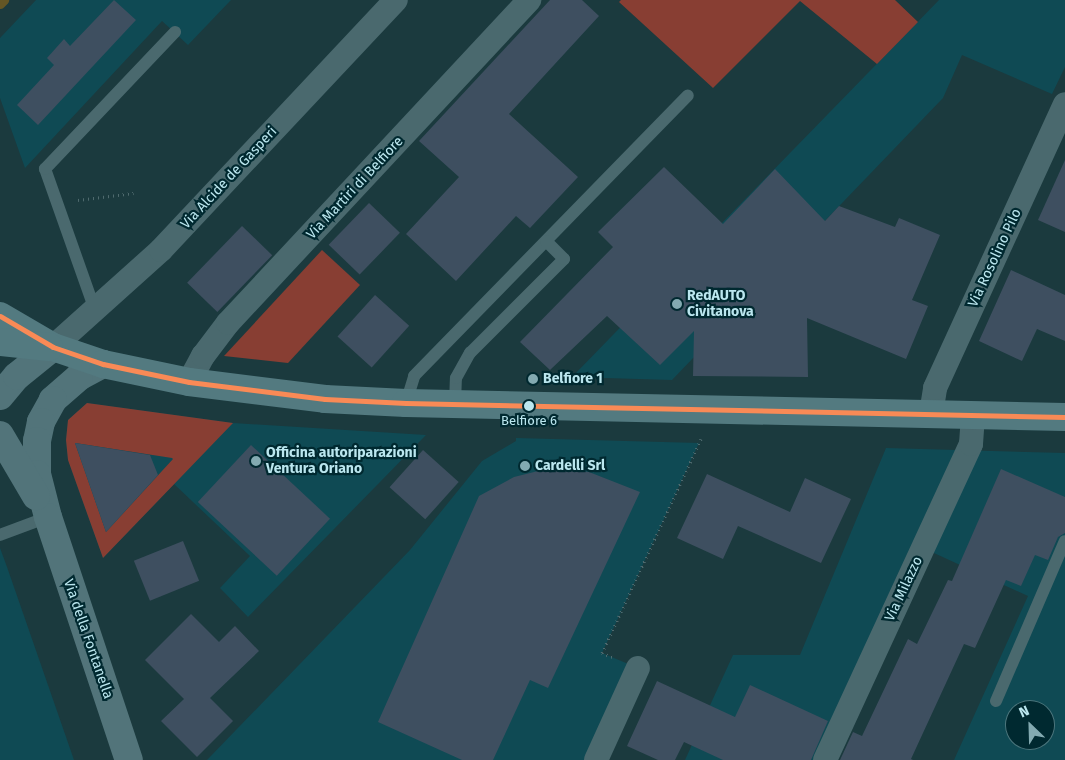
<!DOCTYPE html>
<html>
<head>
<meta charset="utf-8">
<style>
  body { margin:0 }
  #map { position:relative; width:1065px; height:760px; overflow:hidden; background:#1b3a3e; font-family:"Fira Sans",sans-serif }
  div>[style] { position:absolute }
  .built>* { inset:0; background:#0f4a54 }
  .green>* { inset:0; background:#883e33 }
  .stream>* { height:9px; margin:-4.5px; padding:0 4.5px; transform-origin:4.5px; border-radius:4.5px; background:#645625 }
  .building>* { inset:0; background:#3e4f60; transform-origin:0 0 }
  .path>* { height:3px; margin-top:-1.5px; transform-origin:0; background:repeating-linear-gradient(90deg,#4f6a6e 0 1px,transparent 0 5px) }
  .lane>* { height:12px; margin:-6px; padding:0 6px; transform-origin:6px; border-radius:6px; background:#4a696e }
  .street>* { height:24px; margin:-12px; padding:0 12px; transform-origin:12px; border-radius:12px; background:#4a696e }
  .secondary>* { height:28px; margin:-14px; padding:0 14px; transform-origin:14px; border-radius:14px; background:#52747a }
  .primary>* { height:28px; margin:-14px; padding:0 14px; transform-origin:14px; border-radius:14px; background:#537a80 }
  .bus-1>* { height:5px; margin:-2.5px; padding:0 2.5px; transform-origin:2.5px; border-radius:2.5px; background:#f98a56 }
  .dots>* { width:14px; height:14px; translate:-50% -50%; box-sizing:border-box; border:2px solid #002930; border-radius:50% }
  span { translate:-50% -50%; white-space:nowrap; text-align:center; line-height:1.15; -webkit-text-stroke:4.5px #002930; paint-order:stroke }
  .bus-label { font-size:13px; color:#bbe7ef }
  .street-label { font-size:14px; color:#bbe7ef }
  .poi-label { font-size:14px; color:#bbe7ef; font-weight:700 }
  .left { translate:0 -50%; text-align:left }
  .north { position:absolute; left:1005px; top:700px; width:50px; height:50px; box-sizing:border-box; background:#002930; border:1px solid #4b757c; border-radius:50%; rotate:336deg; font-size:14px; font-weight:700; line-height:20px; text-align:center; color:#bbe7ef }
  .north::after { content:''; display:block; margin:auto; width:18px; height:22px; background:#83aab1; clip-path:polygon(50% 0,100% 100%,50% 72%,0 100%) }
</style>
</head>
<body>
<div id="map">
  <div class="built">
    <i style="clip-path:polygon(36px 0,231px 0,188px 45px,162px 21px,25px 168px,0 98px,0 38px)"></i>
    <i style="clip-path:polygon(939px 0,1065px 0,1065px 67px,1052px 94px,962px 55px,943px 98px,672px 380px,572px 377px)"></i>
    <i style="clip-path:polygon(87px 403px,233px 423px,426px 435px,248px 617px,220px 588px,250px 556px,174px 484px,103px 558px,68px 460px,66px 440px,68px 420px)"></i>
    <i style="clip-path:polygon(516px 438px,699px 443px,602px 653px,638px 668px,596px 760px,207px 760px,410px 550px,482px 461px,516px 441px)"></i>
    <i style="clip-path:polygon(evenodd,886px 448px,1065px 453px,1065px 760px,954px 760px,1028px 596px,923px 548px,825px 760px,685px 760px,733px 655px,800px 655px,886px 448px,1015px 710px,1045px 710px,1045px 740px,1015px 740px,1015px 710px)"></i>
    <i style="clip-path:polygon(0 548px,7px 567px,74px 760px,0 760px)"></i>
  </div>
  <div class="green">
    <i style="clip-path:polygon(621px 0,895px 0,918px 22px,877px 64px,800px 1px,713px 88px,619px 2px)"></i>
    <i style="clip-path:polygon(322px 250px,360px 285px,288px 363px,224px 356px)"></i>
    <i style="clip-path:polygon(evenodd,87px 403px,233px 423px,103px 558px,68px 460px,66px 440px,68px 420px,87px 403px,75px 443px,172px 458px,173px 459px,106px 532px,75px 443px)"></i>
  </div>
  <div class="stream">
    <i style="left:0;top:4px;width:6px;rotate:-45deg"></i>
  </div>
  <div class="building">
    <i style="clip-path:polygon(114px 0,136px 20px,38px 125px,17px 105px,54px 65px,47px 58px,64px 39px,70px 46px)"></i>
    <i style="clip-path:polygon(550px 0,582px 0,599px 16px,509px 114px,578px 177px,530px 228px,516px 216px,456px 281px,406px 234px,459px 177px,419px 141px)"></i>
    <i style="clip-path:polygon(1065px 160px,1065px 232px,1038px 220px)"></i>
    <i style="clip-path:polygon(664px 167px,723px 224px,775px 169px,825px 221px,839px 206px,895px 227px,899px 218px,940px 235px,912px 300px,928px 306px,906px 359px,807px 318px,808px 377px,693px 376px,694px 331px,660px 365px,607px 316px,550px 370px,520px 342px,613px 247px,598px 232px)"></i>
    <i style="left:369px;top:203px;width:43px;height:58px;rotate:44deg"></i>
    <i style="left:242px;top:226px;width:42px;height:79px;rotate:44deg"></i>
    <i style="clip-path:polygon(1011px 270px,1065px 295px,1065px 341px,1037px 329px,1022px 361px,979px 341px)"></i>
    <i style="left:375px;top:295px;width:46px;height:56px;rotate:42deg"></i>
    <i style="clip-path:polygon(75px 443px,150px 455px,158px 475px,106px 532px)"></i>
    <i style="left:251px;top:445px;width:108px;height:78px;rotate:43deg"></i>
    <i style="left:423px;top:450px;width:48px;height:50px;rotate:42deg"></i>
    <i style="clip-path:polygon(565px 469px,589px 472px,640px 492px,548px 688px,530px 680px,493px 760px,462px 760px,378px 722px,479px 496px,514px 477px,538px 471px)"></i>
    <i style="clip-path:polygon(1001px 469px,1065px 497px,1065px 533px,1058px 537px,1048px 560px,1035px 555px,1021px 586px,1006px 580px,975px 648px,964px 644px,911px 759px,913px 760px,840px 760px,853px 732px,862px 736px,908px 639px,917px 644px,948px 580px,952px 581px)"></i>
    <i style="clip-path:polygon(707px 474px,790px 512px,805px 478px,851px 499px,821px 563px,738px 526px,723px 559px,677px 538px)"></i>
    <i style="left:183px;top:541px;width:43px;height:53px;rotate:68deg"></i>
    <i style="clip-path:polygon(191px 614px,219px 642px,235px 626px,259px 651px,210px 698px,233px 721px,197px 757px,161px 721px,184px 699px,145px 660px)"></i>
    <i style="clip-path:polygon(657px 681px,735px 717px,750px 685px,828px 721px,811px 760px,723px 760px,684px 742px,675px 760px,658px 760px,627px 746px)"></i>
  </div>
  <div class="path">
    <i style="left:78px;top:200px;width:56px;rotate:-7.1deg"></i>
    <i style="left:612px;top:657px;width:11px;rotate:-158deg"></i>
    <i style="left:602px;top:653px;width:236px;rotate:-65.2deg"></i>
  </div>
  <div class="lane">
    <i style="left:95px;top:310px;width:150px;rotate:-109.5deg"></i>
    <i style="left:45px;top:169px;width:189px;rotate:-46.5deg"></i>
    <i style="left:406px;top:403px;width:28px;rotate:-73deg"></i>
    <i style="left:414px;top:376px;width:392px;rotate:-45.7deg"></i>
    <i style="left:455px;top:404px;width:26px;rotate:-88deg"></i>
    <i style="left:456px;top:378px;width:29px;rotate:-61deg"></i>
    <i style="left:470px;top:353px;width:133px;rotate:-45deg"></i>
    <i style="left:564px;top:259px;width:25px;rotate:-135deg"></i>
    <i style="left:0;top:535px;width:51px;rotate:-20.6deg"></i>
    <i style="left:996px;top:701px;width:174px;rotate:-66.7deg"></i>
  </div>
  <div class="street">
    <i style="left:53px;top:347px;width:145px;rotate:-41.9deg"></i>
    <i style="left:161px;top:250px;width:343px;rotate:-46.8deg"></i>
    <i style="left:189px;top:382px;width:30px;rotate:-62deg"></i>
    <i style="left:203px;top:356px;width:41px;rotate:-52.9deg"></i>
    <i style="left:228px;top:323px;width:442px;rotate:-47deg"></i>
    <i style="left:931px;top:414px;width:26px;rotate:-81deg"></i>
    <i style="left:935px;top:388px;width:312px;rotate:-65.4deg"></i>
    <i style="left:596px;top:760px;width:101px;rotate:-65.5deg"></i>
    <i style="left:825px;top:760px;width:348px;rotate:-65.2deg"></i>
    <i style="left:971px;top:444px;width:29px;rotate:-86deg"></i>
  </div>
  <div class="secondary">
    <i style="left:103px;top:364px;width:27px;rotate:152deg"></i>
    <i style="left:79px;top:377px;width:35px;rotate:139deg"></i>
    <i style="left:53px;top:400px;width:25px;rotate:119deg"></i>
    <i style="left:41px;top:422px;width:19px;rotate:102deg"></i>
    <i style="left:37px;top:441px;width:33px;rotate:90deg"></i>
    <i style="left:37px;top:474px;width:44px;rotate:75.7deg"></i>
    <i style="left:48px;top:517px;width:256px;rotate:71.6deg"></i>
    <i style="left:0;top:396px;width:26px;rotate:-50deg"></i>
    <i style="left:17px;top:376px;width:46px;rotate:-38.9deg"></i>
    <i style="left:0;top:435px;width:71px;rotate:59.5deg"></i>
  </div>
  <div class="primary">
    <i style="left:0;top:316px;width:61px;rotate:30.3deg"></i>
    <i style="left:53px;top:347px;width:53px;rotate:18.8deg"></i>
    <i style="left:103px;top:364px;width:88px;rotate:11.8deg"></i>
    <i style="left:189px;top:382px;width:137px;rotate:7.1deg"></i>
    <i style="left:325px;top:399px;width:81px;rotate:2.8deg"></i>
    <i style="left:406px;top:403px;width:659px;rotate:1.22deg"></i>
    <i style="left:0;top:342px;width:49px;rotate:5.8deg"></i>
  </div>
  <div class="bus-1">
    <i style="left:0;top:316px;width:61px;rotate:30.3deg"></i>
    <i style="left:53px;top:347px;width:53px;rotate:18.8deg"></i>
    <i style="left:103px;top:364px;width:88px;rotate:11.8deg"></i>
    <i style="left:189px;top:382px;width:137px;rotate:7.1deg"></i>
    <i style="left:325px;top:399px;width:81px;rotate:2.8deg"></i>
    <i style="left:406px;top:403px;width:659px;rotate:1.22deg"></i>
  </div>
  <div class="dots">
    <i style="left:677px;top:304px;background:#83aab1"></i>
    <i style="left:533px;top:379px;background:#83aab1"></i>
    <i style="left:529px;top:406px;background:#bbe7ef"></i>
    <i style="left:256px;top:461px;background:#83aab1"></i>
    <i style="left:525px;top:466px;background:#83aab1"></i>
  </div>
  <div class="bus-label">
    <span style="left:529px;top:421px">Belfiore 6</span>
  </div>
  <div class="street-label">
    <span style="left:229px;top:178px;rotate:-47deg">Via Alcide de Gasperi</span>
    <span style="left:355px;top:188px;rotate:-47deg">Via Martiri di Belfiore</span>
    <span style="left:995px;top:258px;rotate:-65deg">Via Rosolino Pilo</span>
    <span style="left:904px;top:589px;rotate:-65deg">Via Milazzo</span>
    <span style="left:88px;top:639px;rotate:71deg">Via della Fontanella</span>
  </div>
  <div class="poi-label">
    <span class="left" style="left:687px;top:304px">RedAUTO<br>Civitanova</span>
    <span class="left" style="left:543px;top:379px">Belfiore 1</span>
    <span class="left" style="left:266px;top:461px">Officina autoriparazioni<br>Ventura Oriano</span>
    <span class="left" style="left:535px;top:466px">Cardelli Srl</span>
  </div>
  <div class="north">N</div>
</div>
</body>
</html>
